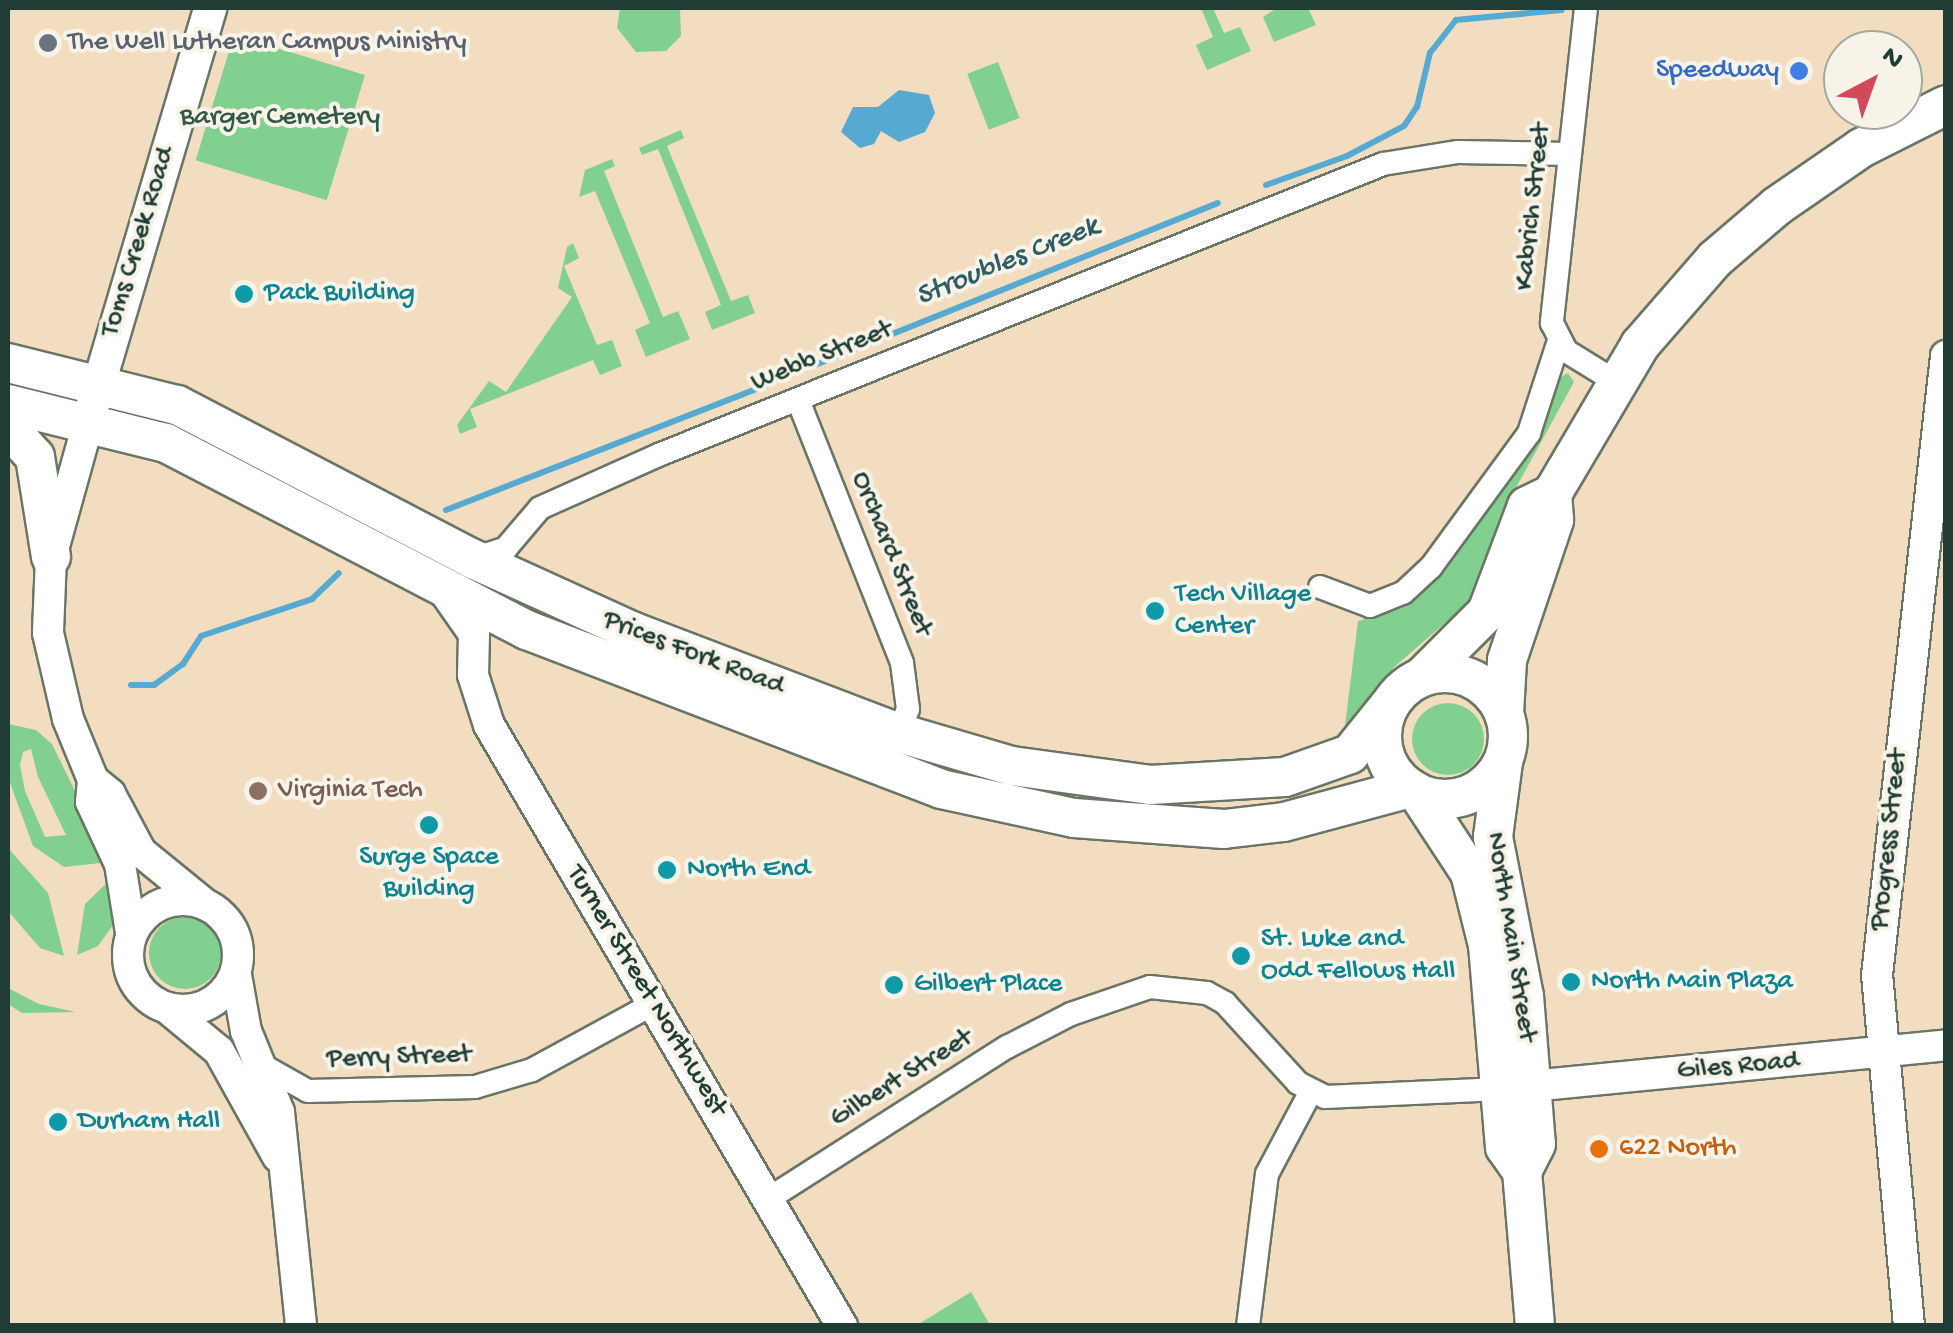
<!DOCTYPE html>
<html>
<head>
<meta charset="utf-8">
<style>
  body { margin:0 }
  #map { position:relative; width:1953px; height:1333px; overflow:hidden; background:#f3ddc0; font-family:"Gochi Hand",sans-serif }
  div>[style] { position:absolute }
  .green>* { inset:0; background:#81d08f; transform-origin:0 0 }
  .round { border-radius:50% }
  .water>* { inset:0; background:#56a9d1 }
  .stream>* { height:6px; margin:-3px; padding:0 3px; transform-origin:3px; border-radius:3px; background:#56a9d1 }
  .roads { filter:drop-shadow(2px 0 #697565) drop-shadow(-2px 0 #697565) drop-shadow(0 2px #697565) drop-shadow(0 -2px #697565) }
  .minor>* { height:22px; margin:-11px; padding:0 11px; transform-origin:11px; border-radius:11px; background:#fff }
  .tertiary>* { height:30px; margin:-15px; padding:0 15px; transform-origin:15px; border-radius:15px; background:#fff }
  .tertiary>.ring { margin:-15px; padding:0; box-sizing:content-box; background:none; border:30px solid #fff; border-radius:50% }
  .secondary>* { height:32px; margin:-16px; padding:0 16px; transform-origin:16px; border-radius:16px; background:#fff }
  .primary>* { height:38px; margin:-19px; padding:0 19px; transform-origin:19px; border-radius:19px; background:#fff }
  .primary>.ring { margin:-19px; padding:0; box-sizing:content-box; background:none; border:38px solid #fff; border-radius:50% }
  .dots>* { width:28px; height:28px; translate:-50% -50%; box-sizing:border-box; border:5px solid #f7f3e8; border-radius:50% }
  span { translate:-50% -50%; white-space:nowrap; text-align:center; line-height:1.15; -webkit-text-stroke:8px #f7f3e8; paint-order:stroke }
  .worship-label { font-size:28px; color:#5b616d }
  .left { translate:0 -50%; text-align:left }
  .shop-label { font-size:28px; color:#366cbe }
  .right { translate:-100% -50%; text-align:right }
  .park-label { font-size:28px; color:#335a46 }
  .street-label { font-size:28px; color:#1f3d34 }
  .culture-label { font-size:28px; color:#0d838f }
  .education-label { font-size:28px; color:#785e54 }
  .food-label { font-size:28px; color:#c56008 }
  .water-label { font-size:30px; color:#305d63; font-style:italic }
  .frame { position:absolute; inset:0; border:10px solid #1f3d34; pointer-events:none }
  .north { position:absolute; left:1823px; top:30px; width:100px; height:100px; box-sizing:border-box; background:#f7f3e8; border:2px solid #a1aaa0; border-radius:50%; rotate:41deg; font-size:28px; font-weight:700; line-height:40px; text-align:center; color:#1f3d34 }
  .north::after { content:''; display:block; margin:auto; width:35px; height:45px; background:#d1495b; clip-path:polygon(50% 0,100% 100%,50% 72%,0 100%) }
</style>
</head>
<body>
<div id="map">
  <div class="green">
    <i style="clip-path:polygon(620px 8px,680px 8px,681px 36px,666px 51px,636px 52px,617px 28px)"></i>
    <i style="clip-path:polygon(1201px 8px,1213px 8px,1224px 33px,1240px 27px,1251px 51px,1207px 70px,1196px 45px,1213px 37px)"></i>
    <i style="clip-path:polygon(1277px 8px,1308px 8px,1316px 25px,1274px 42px,1263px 17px)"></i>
    <i style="left:234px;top:35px;width:137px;height:131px;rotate:17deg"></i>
    <i style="left:998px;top:62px;width:60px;height:33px;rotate:69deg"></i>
    <i style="clip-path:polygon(681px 130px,684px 138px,667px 146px,731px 301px,748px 295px,755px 313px,712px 330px,705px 312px,721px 305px,658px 149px,642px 155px,639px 148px)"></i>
    <i style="clip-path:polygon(612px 159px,615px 166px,604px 171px,663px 317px,678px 311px,690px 339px,646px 357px,635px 330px,650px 323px,595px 191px,579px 197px,585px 170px)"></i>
    <i style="clip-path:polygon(573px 243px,579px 258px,564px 266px,597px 345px,612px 340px,622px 366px,600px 375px,593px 360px,470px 409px,477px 427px,460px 434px,457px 425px,489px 381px,506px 392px,572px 297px,558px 288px,567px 247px)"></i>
    <i style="clip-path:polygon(1568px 373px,1574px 382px,1501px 515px,1468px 603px,1393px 668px,1344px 734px,1358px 621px,1397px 609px,1434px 581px,1522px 466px,1541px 435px,1552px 382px)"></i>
    <i class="round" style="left:1412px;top:703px;width:72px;height:72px"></i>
    <i style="clip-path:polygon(evenodd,8px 724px,36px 730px,52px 744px,110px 862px,64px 867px,33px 846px,9px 780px,8px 724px,31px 749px,38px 777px,66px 835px,45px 837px,25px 791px,20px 765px,23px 752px,31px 749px)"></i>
    <i style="clip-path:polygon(8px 848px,48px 893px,64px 956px,40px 948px,8px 911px)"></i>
    <i style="clip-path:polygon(115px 875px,116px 921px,98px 946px,77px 955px,85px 904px)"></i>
    <i class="round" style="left:149px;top:917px;width:72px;height:72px"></i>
    <i style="clip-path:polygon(8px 988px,39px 1004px,76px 1012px,22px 1013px,8px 1004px)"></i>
    <i style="clip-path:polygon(971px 1292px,990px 1325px,917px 1325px)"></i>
  </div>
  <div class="water">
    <i style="clip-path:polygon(899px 90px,929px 95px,935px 113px,925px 132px,899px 142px,881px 131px,874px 144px,860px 148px,841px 132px,853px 107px,878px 107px)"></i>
  </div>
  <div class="stream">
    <i style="left:1266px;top:185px;width:86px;rotate:-19.7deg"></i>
    <i style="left:1347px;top:156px;width:64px;rotate:-27.8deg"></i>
    <i style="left:1404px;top:126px;width:23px;rotate:-56deg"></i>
    <i style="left:1417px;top:107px;width:56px;rotate:-76.5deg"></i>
    <i style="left:1430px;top:53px;width:42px;rotate:-51.8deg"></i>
    <i style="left:1456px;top:20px;width:106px;rotate:-5.4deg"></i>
    <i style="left:815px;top:365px;width:434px;rotate:-21.9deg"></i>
    <i style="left:446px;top:510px;width:344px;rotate:-21.3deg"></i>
    <i style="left:131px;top:685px;width:23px"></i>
    <i style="left:154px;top:685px;width:36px;rotate:-36deg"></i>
    <i style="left:183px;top:664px;width:33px;rotate:-57deg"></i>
    <i style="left:201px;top:636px;width:117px;rotate:-18.4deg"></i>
    <i style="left:312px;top:599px;width:37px;rotate:-44deg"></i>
  </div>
  <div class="roads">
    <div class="minor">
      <i style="left:1586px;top:8px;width:317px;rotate:96.2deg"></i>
      <i style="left:1552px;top:323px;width:31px;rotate:63deg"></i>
      <i style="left:1566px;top:351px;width:57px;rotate:31.5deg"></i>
      <i style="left:798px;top:400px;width:283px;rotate:68.4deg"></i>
      <i style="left:902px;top:663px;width:46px;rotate:82.6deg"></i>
      <i style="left:908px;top:709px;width:26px;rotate:111deg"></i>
      <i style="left:473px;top:559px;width:35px;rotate:-18deg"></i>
      <i style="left:506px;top:548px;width:52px;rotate:-49.6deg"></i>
      <i style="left:540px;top:508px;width:133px;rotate:-24.1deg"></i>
      <i style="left:661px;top:454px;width:778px;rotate:-21.88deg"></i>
      <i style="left:1383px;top:164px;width:76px;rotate:-9.1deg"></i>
      <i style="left:1458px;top:152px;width:112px;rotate:1deg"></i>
      <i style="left:1320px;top:587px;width:53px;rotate:20.8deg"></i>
      <i style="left:1370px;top:606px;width:35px;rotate:-22deg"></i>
      <i style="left:1403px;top:593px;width:38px;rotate:-43deg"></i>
      <i style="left:1431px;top:567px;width:166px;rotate:-53.8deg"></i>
      <i style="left:1529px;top:433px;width:94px;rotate:-72deg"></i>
      <i style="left:260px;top:1064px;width:55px;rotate:29.4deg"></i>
      <i style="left:308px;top:1091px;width:167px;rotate:-1.4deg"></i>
      <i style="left:475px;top:1087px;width:59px;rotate:-16.6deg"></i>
      <i style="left:532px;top:1070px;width:138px;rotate:-28.6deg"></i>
      <i style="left:768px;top:1199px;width:283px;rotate:-32.5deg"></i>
      <i style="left:1007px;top:1047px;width:72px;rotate:-27.3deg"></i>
      <i style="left:1071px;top:1014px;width:83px;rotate:-18.9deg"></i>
      <i style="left:1150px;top:987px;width:57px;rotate:6deg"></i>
      <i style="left:1207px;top:993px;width:21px;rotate:29deg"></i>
      <i style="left:1225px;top:1003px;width:108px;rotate:47.6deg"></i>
      <i style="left:1298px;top:1083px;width:30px;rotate:27deg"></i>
      <i style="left:1325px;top:1097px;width:176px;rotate:-2.6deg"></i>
      <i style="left:1248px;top:1326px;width:153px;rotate:-82.9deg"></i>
      <i style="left:1267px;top:1174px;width:92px;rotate:-62deg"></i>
    </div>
    <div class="tertiary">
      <i style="left:89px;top:420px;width:142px;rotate:105.5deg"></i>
      <i style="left:51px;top:557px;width:76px;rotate:92.3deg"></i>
      <i style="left:48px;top:633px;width:88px;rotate:76.9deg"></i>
      <i style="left:68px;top:719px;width:66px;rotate:67.7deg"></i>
      <i style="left:93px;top:780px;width:22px;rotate:95deg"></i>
      <i style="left:91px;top:802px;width:68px;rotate:64.9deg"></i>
      <i style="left:120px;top:864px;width:70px;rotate:80.9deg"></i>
      <i style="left:446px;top:594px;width:49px;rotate:55deg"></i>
      <i style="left:474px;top:634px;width:41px;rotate:91.4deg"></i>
      <i style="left:473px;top:675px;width:52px;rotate:72.3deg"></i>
      <i style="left:489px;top:725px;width:697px;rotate:59.57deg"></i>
      <i style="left:93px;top:780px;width:22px;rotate:39deg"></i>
      <i style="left:110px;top:794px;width:66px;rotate:61.9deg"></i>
      <i style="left:141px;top:852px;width:84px;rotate:39.2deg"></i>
      <i class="ring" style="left:128px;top:900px;width:80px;height:80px"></i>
      <i style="left:236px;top:975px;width:57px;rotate:79.9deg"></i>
      <i style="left:246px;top:1031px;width:87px;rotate:67.8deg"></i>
      <i style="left:279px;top:1112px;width:215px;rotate:84.1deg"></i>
      <i style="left:167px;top:1008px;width:67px;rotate:39.6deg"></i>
      <i style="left:219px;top:1051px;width:121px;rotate:60.9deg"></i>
      <i style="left:1531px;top:1086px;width:417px;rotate:-5.6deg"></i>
      <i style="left:1909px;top:1326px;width:352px;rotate:-95.2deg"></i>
      <i style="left:1877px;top:975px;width:623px;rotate:-83.64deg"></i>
    </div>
    <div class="secondary">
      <i style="left:91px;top:411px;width:420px;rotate:-73.5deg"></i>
    </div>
    <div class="primary">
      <i style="left:8px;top:363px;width:174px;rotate:14deg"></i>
      <i style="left:177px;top:405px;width:334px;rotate:27.5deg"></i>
      <i style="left:473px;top:559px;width:177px;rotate:24.4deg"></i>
      <i style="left:634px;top:632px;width:284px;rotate:20.9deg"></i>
      <i style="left:899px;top:733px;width:118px;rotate:16.3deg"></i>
      <i style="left:1012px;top:766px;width:139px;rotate:7.8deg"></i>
      <i style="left:1150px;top:785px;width:135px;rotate:-3.4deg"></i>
      <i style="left:1285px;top:777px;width:69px;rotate:-19.5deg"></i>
      <i style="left:1350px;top:754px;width:65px;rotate:-51.2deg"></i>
      <i style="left:8px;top:404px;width:163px;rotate:13.9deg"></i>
      <i style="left:166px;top:443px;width:407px;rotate:27.4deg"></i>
      <i style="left:527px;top:630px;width:443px;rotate:21deg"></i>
      <i style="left:941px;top:789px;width:136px;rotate:12.3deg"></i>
      <i style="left:1074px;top:818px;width:150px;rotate:4.2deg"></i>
      <i style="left:1224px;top:829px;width:60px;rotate:-6.7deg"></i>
      <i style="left:1284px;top:822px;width:131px;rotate:-15.1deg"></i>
      <i style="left:8px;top:427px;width:40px;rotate:48deg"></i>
      <i style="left:35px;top:457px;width:101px;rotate:80.9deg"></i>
      <i class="ring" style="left:1382px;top:673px;width:88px;height:88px"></i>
      <i style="left:1422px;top:677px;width:92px;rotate:-45deg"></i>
      <i style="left:1487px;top:612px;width:113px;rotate:-69.3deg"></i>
      <i style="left:1527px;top:506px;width:28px;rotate:-26deg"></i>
      <i style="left:1504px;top:714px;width:54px;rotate:-86.8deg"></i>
      <i style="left:1507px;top:660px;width:148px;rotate:-71.4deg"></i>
      <i style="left:1554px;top:520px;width:26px;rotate:-94deg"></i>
      <i style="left:1552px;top:494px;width:173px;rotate:-59.4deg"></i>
      <i style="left:1640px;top:345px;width:114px;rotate:-48.9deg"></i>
      <i style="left:1715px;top:259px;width:82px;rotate:-40.5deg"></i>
      <i style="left:1777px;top:206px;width:102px;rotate:-34.6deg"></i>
      <i style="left:1861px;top:148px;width:95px;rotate:-26.8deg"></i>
      <i style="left:1503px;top:762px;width:76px;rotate:97.6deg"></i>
      <i style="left:1493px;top:837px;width:162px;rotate:79deg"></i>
      <i style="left:1524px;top:996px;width:148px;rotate:85.4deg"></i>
      <i style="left:1536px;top:1144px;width:30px;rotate:117deg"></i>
      <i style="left:1417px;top:792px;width:97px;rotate:56.8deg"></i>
      <i style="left:1470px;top:873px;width:74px;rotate:76deg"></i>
      <i style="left:1488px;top:945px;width:203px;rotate:85.2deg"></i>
      <i style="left:1505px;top:1147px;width:29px;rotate:55deg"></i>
      <i style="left:1522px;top:1171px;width:156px;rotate:85.2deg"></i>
    </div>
  </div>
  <div class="dots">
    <i style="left:48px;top:43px;background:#6b7280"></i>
    <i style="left:1799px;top:71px;background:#3f7fe0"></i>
    <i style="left:244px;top:294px;background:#0f9aa8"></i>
    <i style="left:1155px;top:611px;background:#0f9aa8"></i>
    <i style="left:258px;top:791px;background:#8d6e63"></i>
    <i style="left:429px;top:825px;background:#0f9aa8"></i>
    <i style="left:667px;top:870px;background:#0f9aa8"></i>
    <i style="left:1241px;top:956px;background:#0f9aa8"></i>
    <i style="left:1571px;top:982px;background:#0f9aa8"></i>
    <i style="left:894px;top:985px;background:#0f9aa8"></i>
    <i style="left:58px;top:1122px;background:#0f9aa8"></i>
    <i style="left:1599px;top:1149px;background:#e8710a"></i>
  </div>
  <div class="worship-label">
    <span class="left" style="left:68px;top:43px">The Well Lutheran Campus Ministry</span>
  </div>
  <div class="shop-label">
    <span class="right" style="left:1779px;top:71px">Speedway</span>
  </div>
  <div class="park-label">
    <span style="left:280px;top:118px">Barger Cemetery</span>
  </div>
  <div class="street-label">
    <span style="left:1534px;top:207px;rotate:-84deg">Kabrich Street</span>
    <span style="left:139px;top:242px;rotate:-73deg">Toms Creek Road</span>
    <span style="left:822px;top:357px;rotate:-22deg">Webb Street</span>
    <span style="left:891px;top:554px;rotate:68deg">Orchard Street</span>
    <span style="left:693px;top:654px;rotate:21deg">Prices Fork Road</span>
    <span style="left:1890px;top:840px;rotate:-84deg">Progress Street</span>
    <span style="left:1510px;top:937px;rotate:81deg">North Main Street</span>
    <span style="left:646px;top:991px;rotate:59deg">Turner Street Northwest</span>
    <span style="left:399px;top:1058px;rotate:-2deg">Perry Street</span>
    <span style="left:1738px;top:1067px;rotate:-5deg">Giles Road</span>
    <span style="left:902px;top:1079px;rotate:-32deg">Gilbert Street</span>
  </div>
  <div class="culture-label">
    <span class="left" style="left:264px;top:294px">Pack Building</span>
    <span class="left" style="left:1175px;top:611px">Tech Village<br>Center</span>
    <span style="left:429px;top:874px">Surge Space<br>Building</span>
    <span class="left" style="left:687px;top:870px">North End</span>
    <span class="left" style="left:1261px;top:956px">St. Luke and<br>Odd Fellows Hall</span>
    <span class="left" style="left:1591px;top:982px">North Main Plaza</span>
    <span class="left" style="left:914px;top:985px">Gilbert Place</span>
    <span class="left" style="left:78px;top:1122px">Durham Hall</span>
  </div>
  <div class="education-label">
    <span class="left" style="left:278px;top:791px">Virginia Tech</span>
  </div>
  <div class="food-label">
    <span class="left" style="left:1619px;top:1149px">622 North</span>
  </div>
  <div class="water-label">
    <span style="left:1008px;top:263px;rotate:-22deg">Stroubles Creek</span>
  </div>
  <div class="frame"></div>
  <div class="north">N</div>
</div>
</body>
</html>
